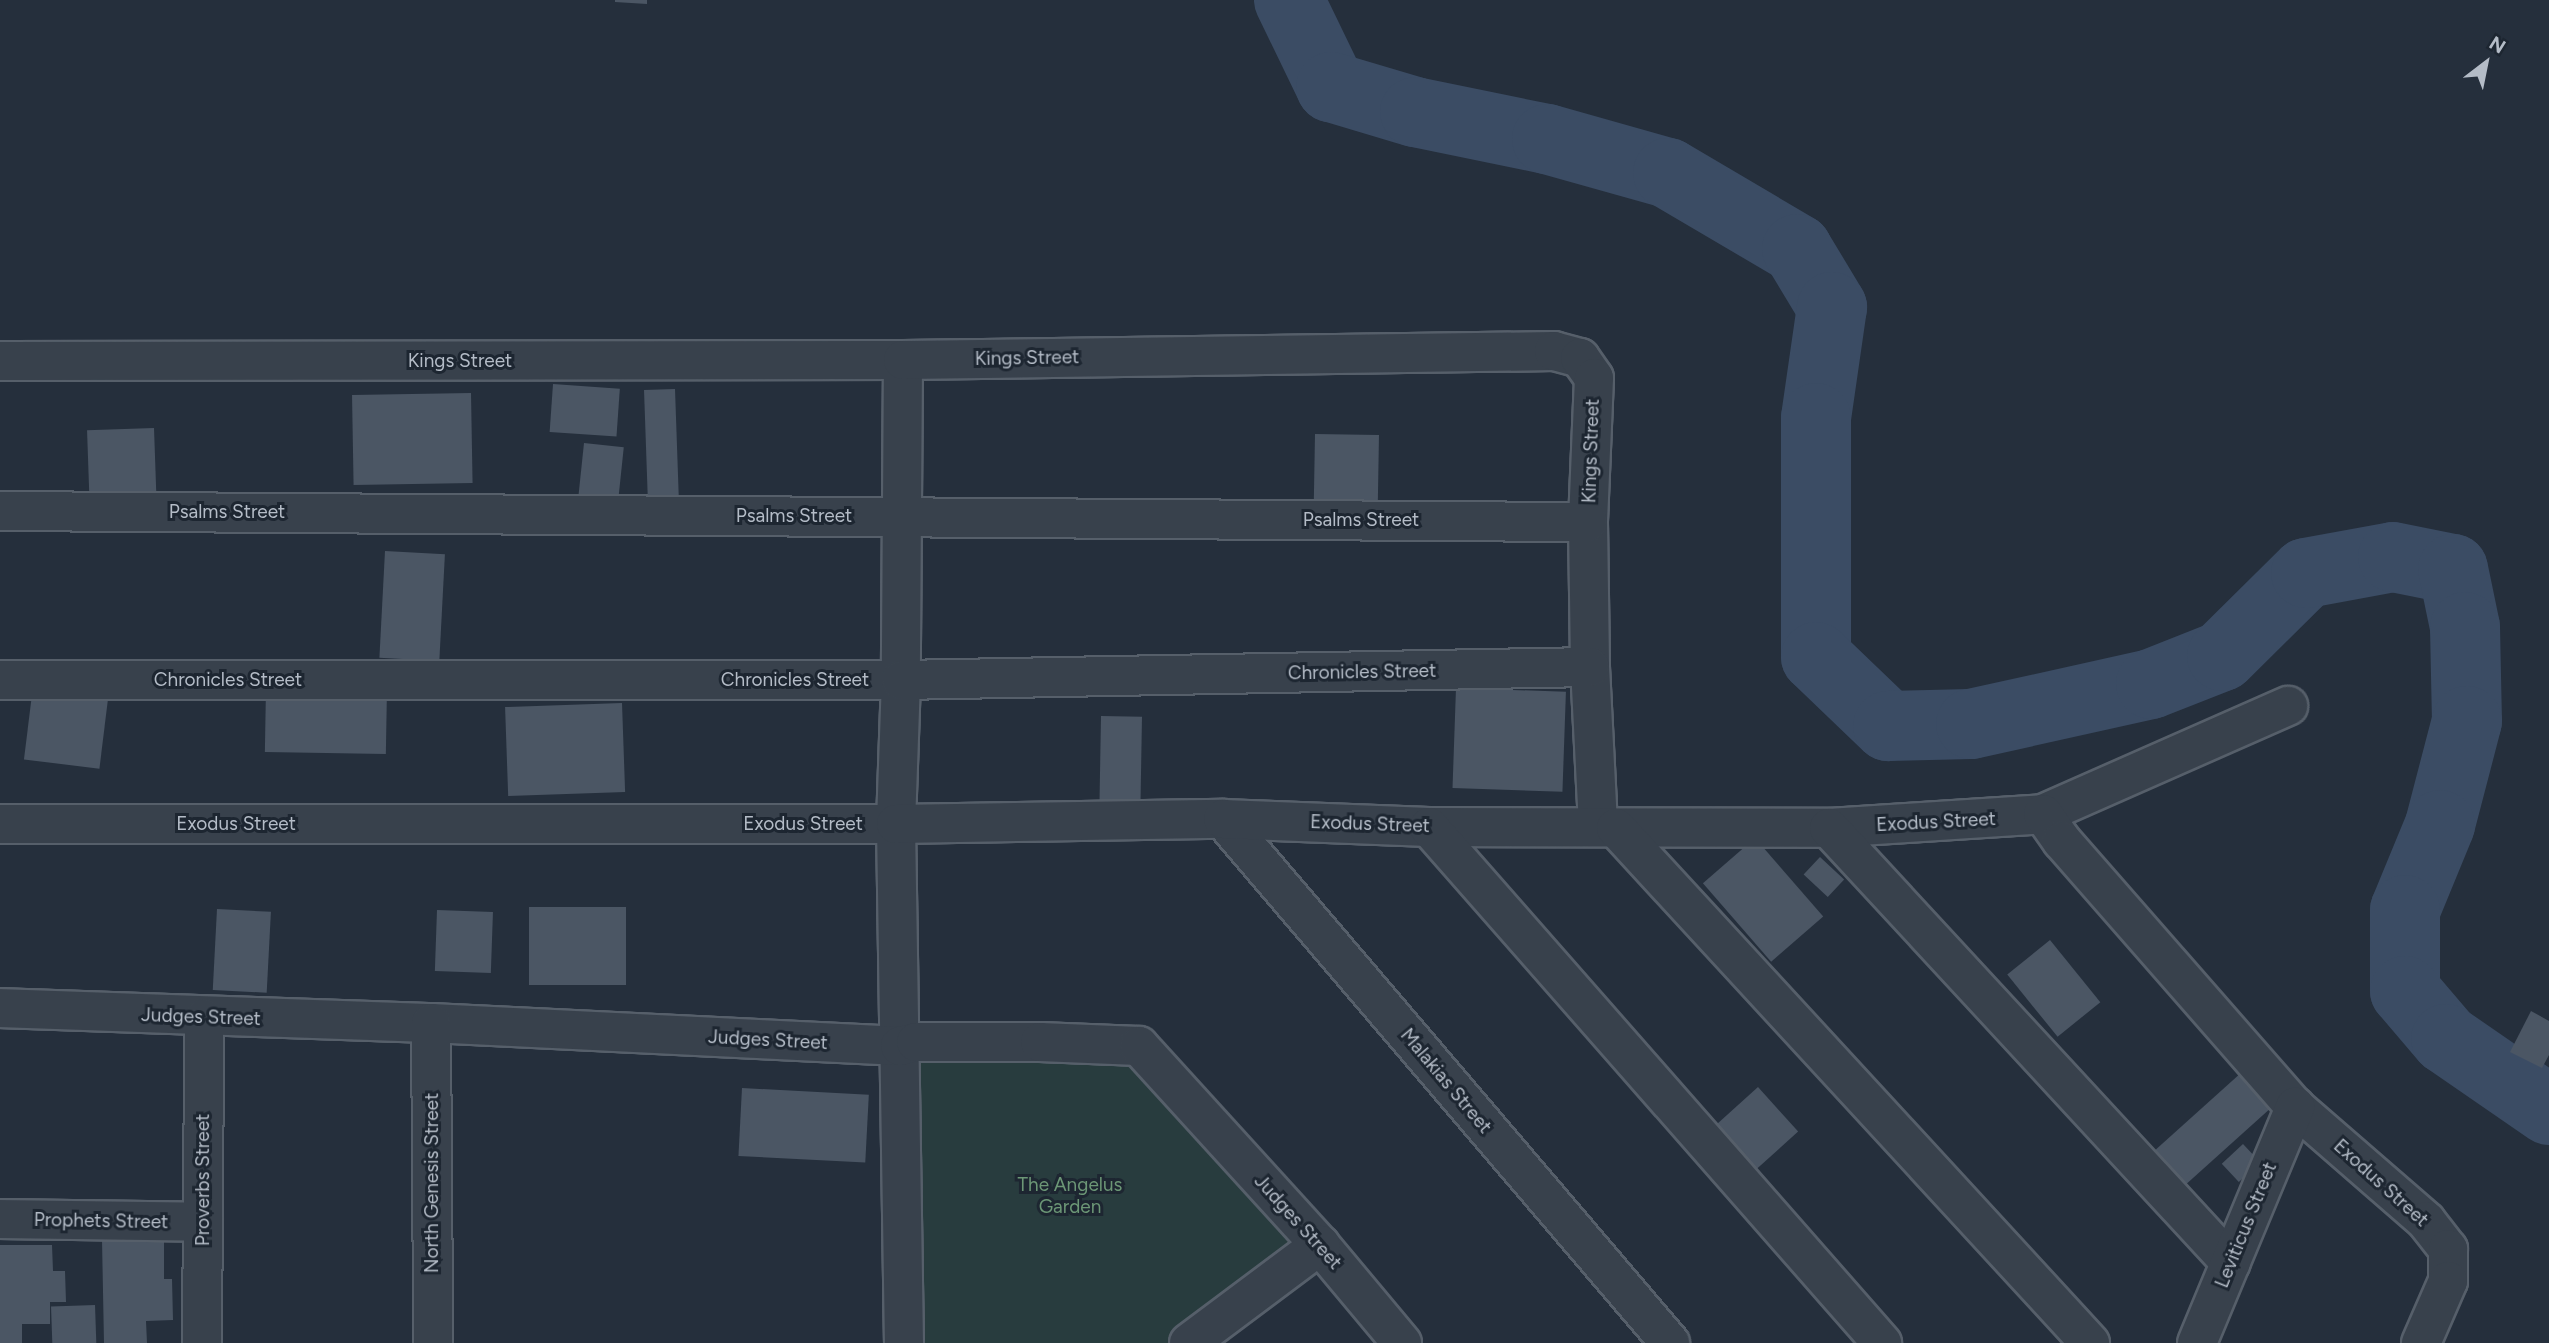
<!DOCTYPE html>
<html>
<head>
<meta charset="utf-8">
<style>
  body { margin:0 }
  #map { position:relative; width:2549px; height:1343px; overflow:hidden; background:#252f3c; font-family:Figtree,sans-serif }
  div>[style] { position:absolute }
  .green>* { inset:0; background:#283c3e }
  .river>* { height:70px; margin:-35px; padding:0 35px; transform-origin:35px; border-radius:35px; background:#3b4c64 }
  .building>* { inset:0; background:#4b5664; transform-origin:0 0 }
  .roads { filter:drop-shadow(2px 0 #565f6a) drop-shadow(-2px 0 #565f6a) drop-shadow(0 2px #565f6a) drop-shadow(0 -2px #565f6a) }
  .minor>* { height:38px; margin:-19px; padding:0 19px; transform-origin:19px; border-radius:19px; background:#38414c }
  span { translate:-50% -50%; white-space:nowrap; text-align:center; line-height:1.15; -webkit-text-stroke:6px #1d2631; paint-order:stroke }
  .street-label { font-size:19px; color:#b4bcc7 }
  .park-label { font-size:19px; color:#6c9776 }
  .north { position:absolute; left:2451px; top:28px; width:70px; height:70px; -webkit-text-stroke:5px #1d2631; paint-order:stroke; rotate:32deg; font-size:19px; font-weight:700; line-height:28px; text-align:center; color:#b4bcc7 }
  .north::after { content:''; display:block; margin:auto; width:24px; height:32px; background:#b4bcc7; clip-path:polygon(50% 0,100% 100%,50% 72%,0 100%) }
</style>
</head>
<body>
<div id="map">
  <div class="green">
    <i style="clip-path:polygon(917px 1047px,1139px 1052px,1311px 1244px,1175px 1343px,924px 1343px)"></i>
  </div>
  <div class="river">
    <i style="left:1289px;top:0;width:97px;rotate:64.2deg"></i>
    <i style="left:1331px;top:87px;width:88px;rotate:16.6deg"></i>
    <i style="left:1415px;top:112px;width:135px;rotate:11.6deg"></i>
    <i style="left:1547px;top:139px;width:126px;rotate:15.7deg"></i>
    <i style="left:1668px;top:173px;width:150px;rotate:30.5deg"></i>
    <i style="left:1797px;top:249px;width:68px;rotate:58.9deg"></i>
    <i style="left:1832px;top:307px;width:112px;rotate:98.2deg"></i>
    <i style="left:1816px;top:418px;width:239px;rotate:90deg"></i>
    <i style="left:1816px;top:657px;width:100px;rotate:43.8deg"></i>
    <i style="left:1888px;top:726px;width:83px;rotate:-1.4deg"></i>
    <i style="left:1971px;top:724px;width:184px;rotate:-12.5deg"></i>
    <i style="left:2151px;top:684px;width:76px;rotate:-21.5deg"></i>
    <i style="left:2222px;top:656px;width:118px;rotate:-44.7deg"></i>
    <i style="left:2306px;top:573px;width:88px;rotate:-10.4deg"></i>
    <i style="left:2393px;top:557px;width:61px;rotate:11.3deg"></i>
    <i style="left:2453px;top:569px;width:59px;rotate:78.3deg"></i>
    <i style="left:2465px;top:627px;width:94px;rotate:88.8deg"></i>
    <i style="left:2467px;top:721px;width:107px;rotate:104.6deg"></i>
    <i style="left:2440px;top:825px;width:92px;rotate:112.4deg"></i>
    <i style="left:2405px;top:910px;width:81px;rotate:90deg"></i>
    <i style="left:2405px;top:991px;width:63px;rotate:49.5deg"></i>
    <i style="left:2446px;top:1039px;width:125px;rotate:34.6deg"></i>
  </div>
  <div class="building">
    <i style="clip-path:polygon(615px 0,647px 0,647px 4px,615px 2px)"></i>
    <i style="left:553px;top:384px;width:67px;height:48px;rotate:4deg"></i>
    <i style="left:675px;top:389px;width:113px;height:31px;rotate:88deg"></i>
    <i style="left:471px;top:393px;width:90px;height:119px;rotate:89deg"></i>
    <i style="left:154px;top:428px;width:69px;height:67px;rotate:88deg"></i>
    <i style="left:1315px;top:434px;width:64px;height:69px;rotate:1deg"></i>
    <i style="left:584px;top:443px;width:40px;height:54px;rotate:6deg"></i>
    <i style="left:385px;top:551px;width:60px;height:107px;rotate:3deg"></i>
    <i style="left:33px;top:686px;width:76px;height:74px;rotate:7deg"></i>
    <i style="left:266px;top:687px;width:121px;height:65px;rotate:1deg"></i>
    <i style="left:1456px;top:688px;width:110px;height:100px;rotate:2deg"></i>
    <i style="left:622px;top:703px;width:89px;height:117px;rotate:88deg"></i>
    <i style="left:1101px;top:716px;width:41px;height:94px;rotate:1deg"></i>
    <i style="left:1755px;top:838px;width:104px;height:69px;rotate:49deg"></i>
    <i style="left:1820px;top:857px;width:33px;height:24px;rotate:43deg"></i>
    <i style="left:529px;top:907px;width:97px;height:78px"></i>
    <i style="left:217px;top:909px;width:54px;height:81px;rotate:3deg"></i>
    <i style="left:437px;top:910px;width:56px;height:61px;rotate:2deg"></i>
    <i style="left:2050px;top:940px;width:80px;height:55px;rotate:51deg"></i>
    <i style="clip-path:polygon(2531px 1011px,2549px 1021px,2549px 1055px,2542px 1068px,2510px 1052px)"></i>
    <i style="left:2242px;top:1072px;width:46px;height:129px;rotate:48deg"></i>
    <i style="left:1758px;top:1087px;width:60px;height:57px;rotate:48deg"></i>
    <i style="left:742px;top:1088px;width:127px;height:68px;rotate:3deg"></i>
    <i style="left:2243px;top:1144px;width:25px;height:29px;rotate:47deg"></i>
    <i style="clip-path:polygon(164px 1239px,164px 1279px,172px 1279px,173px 1320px,146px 1321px,147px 1343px,104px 1343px,102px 1240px)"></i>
    <i style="clip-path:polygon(0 1245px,52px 1245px,53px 1271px,65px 1271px,66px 1302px,50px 1302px,50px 1324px,22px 1324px,22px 1343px,0 1343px)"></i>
    <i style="left:95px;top:1305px;width:38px;height:44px;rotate:88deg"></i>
  </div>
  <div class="roads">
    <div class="minor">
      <i style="left:903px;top:360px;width:320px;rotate:90.4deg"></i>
      <i style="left:901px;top:680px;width:144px;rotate:92deg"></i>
      <i style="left:896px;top:824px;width:519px;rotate:89.12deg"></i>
      <i style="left:0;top:361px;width:903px;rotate:-0.06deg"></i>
      <i style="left:903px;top:360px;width:651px;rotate:-0.79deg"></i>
      <i style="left:1554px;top:351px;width:27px;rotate:15deg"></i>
      <i style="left:1580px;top:358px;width:24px;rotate:55deg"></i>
      <i style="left:1594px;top:378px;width:144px;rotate:92.4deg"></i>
      <i style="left:1588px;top:522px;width:145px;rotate:89.2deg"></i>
      <i style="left:1590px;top:667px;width:160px;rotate:87.1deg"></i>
      <i style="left:0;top:511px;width:1588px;rotate:0.4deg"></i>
      <i style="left:0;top:680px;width:901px"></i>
      <i style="left:901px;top:680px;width:689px;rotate:-1.08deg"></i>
      <i style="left:2043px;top:814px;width:268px;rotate:-23.8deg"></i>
      <i style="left:1223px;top:819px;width:689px;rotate:49.53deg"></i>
      <i style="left:0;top:824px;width:896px"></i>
      <i style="left:896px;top:824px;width:327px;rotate:-0.9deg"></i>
      <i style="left:1223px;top:819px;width:206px;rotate:2.2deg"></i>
      <i style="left:1429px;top:827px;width:400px;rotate:0.1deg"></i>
      <i style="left:1829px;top:828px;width:214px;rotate:-3.7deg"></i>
      <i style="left:2043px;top:814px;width:33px;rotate:55deg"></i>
      <i style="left:2062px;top:841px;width:354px;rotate:48.8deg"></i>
      <i style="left:2295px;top:1107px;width:174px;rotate:41deg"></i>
      <i style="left:2426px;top:1221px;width:36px;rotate:52deg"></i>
      <i style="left:2448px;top:1249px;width:32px;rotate:90deg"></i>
      <i style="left:2448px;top:1281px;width:68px;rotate:113.5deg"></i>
      <i style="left:1429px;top:827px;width:687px;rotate:48.72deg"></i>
      <i style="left:1616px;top:828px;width:700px;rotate:47.37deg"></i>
      <i style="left:1829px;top:828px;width:592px;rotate:47.26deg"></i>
      <i style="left:0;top:1008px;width:431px;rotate:2deg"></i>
      <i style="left:431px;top:1023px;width:470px;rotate:2.8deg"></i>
      <i style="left:900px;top:1046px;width:16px;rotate:-14deg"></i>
      <i style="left:916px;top:1042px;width:124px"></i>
      <i style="left:1040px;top:1042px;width:99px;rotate:2.3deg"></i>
      <i style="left:1139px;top:1046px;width:269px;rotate:47.7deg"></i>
      <i style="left:1320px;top:1245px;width:128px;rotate:50.1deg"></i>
      <i style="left:431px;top:1023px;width:320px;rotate:89.6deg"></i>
      <i style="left:0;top:1219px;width:203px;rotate:0.8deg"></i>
      <i style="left:202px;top:1343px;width:325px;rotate:-89.6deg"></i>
      <i style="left:1189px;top:1343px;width:164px;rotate:-36.8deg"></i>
      <i style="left:2197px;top:1343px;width:256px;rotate:-67.4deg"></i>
    </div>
  </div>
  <div class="street-label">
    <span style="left:1027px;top:358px;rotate:-1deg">Kings Street</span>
    <span style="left:460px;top:361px">Kings Street</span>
    <span style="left:1591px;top:451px;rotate:-88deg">Kings Street</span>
    <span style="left:227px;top:512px">Psalms Street</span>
    <span style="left:794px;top:516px">Psalms Street</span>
    <span style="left:1361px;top:520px">Psalms Street</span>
    <span style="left:1362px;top:672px;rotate:-1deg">Chronicles Street</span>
    <span style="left:228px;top:680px">Chronicles Street</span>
    <span style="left:795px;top:680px">Chronicles Street</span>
    <span style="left:1936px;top:822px;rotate:-3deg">Exodus Street</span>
    <span style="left:236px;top:824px">Exodus Street</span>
    <span style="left:803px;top:824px">Exodus Street</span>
    <span style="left:1370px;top:824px;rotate:2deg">Exodus Street</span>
    <span style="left:201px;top:1017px;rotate:2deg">Judges Street</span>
    <span style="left:768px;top:1040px;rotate:3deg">Judges Street</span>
    <span style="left:1446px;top:1081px;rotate:50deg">Malakias Street</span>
    <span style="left:203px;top:1180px;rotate:-90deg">Proverbs Street</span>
    <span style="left:432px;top:1183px;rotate:-90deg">North Genesis Street</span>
    <span style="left:2381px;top:1183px;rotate:42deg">Exodus Street</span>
    <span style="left:101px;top:1221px;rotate:1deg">Prophets Street</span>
    <span style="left:1298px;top:1222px;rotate:48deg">Judges Street</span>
    <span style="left:2246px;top:1225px;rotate:-68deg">Leviticus Street</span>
  </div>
  <div class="park-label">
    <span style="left:1070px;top:1196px">The Angelus<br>Garden</span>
  </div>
  <div class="north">N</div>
</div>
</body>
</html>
